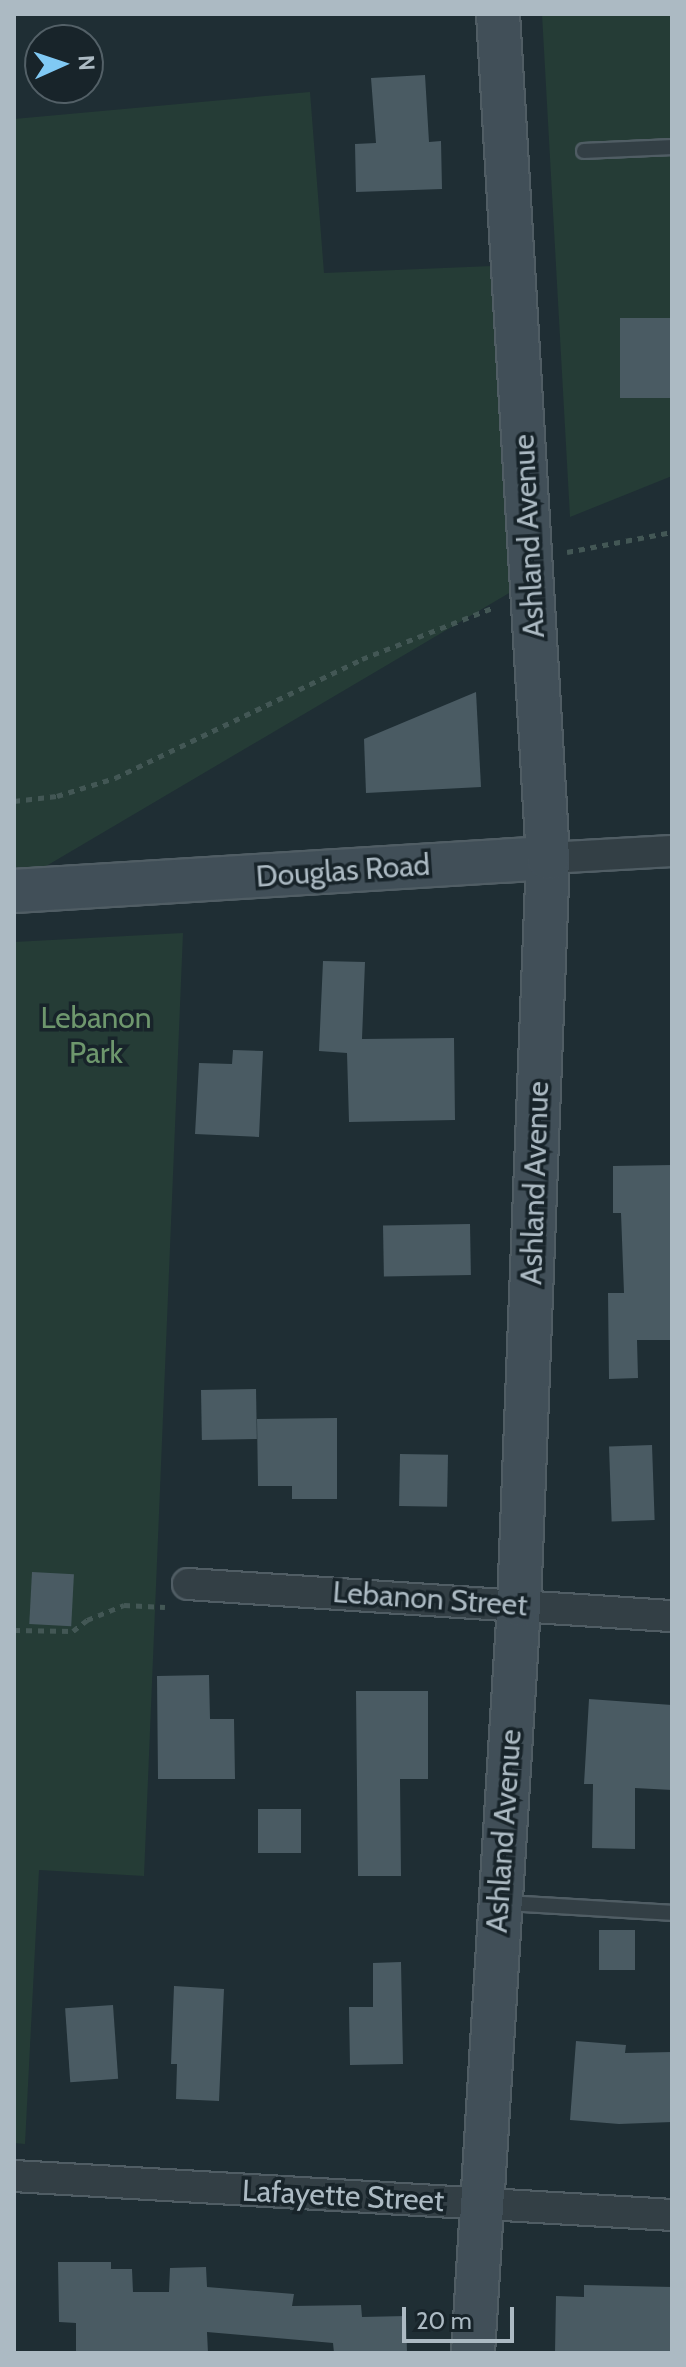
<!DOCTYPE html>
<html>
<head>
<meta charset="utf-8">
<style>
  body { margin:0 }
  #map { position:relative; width:686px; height:2367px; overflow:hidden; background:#1f2e34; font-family:Cabin,sans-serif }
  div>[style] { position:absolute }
  .green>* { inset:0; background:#253c36 }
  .building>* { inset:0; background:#4a5b63; transform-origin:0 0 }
  .path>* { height:5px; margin-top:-2.5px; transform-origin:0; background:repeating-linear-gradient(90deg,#435755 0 6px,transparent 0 12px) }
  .roads { filter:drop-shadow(2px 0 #505d64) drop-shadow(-2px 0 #505d64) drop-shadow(0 2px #505d64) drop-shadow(0 -2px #505d64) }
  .lane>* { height:14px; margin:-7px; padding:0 7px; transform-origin:7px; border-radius:7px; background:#333f45 }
  .street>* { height:30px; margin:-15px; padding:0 15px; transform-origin:15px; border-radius:15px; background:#333f45 }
  .secondary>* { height:42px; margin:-21px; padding:0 21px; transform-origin:21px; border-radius:21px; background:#414f58 }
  span { translate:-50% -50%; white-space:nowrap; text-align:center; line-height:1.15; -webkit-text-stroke:7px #18242a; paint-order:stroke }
  .street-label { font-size:30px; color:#acbac3 }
  .park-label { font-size:30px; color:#6e976d }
  .frame { position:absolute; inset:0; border:16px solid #acbac3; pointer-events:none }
  .north { position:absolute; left:24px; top:24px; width:80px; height:80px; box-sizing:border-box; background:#18242a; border:2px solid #536067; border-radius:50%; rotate:87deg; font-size:22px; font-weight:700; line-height:32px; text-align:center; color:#acbac3 }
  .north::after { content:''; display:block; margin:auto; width:28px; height:36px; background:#80c9f4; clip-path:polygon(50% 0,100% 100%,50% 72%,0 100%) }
  .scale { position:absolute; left:402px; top:2307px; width:112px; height:36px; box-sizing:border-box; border:4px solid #acbac3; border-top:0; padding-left:10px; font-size:24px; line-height:28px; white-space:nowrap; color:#acbac3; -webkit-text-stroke:6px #18242a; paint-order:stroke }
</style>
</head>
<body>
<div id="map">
  <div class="green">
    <i style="clip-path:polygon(542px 14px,672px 14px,672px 476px,570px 517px)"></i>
    <i style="clip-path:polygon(310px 92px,324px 273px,513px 265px,531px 580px,14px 885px,14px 119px)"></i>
    <i style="clip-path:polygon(183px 933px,144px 1876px,39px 1870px,25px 2144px,14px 2143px,14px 942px)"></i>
  </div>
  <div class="building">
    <i style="clip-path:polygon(425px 75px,429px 142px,441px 141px,442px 189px,356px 192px,355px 144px,376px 143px,371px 78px)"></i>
    <i style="left:672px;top:318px;width:80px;height:52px;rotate:90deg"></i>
    <i style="clip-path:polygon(476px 692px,481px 787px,366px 793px,364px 739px)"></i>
    <i style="clip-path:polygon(323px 961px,365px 962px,362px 1039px,454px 1038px,455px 1120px,349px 1122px,347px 1053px,319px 1051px)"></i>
    <i style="clip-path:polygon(233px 1050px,263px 1051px,259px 1137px,195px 1134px,199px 1063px,232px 1064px)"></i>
    <i style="clip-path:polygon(672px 1165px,672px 1340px,637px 1340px,638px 1378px,609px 1379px,608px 1293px,624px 1293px,621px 1213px,613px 1213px,613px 1166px)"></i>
    <i style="left:470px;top:1224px;width:51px;height:87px;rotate:89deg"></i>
    <i style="left:256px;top:1389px;width:50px;height:55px;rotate:89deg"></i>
    <i style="clip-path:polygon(337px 1418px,337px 1499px,292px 1499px,292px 1486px,258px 1486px,257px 1419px)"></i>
    <i style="left:652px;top:1445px;width:75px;height:43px;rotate:88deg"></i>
    <i style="left:400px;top:1454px;width:48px;height:52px;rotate:1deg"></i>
    <i style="left:32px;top:1572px;width:42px;height:52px;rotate:3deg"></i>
    <i style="clip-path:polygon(209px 1675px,210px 1719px,234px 1719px,235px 1779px,158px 1779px,157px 1676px)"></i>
    <i style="clip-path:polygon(356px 1691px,428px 1691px,428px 1779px,400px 1779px,401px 1876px,358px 1876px)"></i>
    <i style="clip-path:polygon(589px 1699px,672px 1705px,672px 1790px,635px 1788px,635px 1849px,592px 1848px,593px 1784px,584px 1784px)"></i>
    <i style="left:258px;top:1809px;width:43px;height:44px"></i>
    <i style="left:599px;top:1930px;width:36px;height:40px"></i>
    <i style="clip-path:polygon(401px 1962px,403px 2064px,350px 2065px,349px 2007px,373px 2007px,373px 1963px)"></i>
    <i style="clip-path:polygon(174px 1986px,224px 1989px,219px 2101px,176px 2099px,177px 2064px,171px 2064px)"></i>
    <i style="left:113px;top:2005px;width:74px;height:48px;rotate:86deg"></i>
    <i style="clip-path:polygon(576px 2041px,626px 2045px,625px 2053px,672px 2052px,672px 2122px,619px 2124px,570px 2120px)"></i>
    <i style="clip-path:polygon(58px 2262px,111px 2262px,111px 2269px,132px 2269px,133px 2292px,169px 2292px,170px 2268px,206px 2267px,207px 2287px,294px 2294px,292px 2306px,361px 2305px,362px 2317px,406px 2316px,407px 2353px,334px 2353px,333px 2343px,207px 2332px,208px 2353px,76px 2353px,76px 2323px,59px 2322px)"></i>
    <i style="clip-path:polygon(584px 2285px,672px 2287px,672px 2353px,555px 2353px,556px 2296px,584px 2297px)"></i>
  </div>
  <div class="path">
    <i style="left:567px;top:552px;width:107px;rotate:-10.8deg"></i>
    <i style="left:14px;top:801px;width:43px;rotate:-6.6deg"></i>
    <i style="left:57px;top:796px;width:61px;rotate:-17.2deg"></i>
    <i style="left:115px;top:778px;width:274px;rotate:-25.7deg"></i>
    <i style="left:362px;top:659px;width:143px;rotate:-21.4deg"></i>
    <i style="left:14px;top:1630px;width:59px;rotate:1deg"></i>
    <i style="left:73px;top:1631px;width:18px;rotate:-38deg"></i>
    <i style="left:87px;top:1620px;width:40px;rotate:-22deg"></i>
    <i style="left:124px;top:1605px;width:41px;rotate:2.8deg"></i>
  </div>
  <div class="roads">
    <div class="lane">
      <i style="left:584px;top:151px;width:88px;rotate:-2.6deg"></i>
      <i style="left:505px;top:1903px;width:167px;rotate:3.4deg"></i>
    </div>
    <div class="street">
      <i style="left:548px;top:858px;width:124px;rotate:-3.2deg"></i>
      <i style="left:188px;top:1584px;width:485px;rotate:3.8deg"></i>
      <i style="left:14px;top:2176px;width:659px;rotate:3.39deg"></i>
    </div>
    <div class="secondary">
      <i style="left:14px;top:891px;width:535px;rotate:-3.54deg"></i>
      <i style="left:473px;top:2353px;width:749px;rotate:-86.48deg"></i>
      <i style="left:519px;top:1605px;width:748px;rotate:-87.78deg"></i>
      <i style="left:548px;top:858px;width:845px;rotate:-93.39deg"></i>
    </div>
  </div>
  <div class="street-label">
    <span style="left:529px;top:536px;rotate:-93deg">Ashland Avenue</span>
    <span style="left:343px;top:871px;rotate:-4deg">Douglas Road</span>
    <span style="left:535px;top:1183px;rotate:-88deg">Ashland Avenue</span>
    <span style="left:430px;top:1599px;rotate:4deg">Lebanon Street</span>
    <span style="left:504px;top:1831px;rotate:-86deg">Ashland Avenue</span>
    <span style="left:343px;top:2196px;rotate:3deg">Lafayette Street</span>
  </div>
  <div class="park-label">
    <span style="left:96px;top:1035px">Lebanon<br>Park</span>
  </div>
  <div class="frame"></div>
  <div class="north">N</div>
  <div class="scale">20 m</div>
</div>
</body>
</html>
